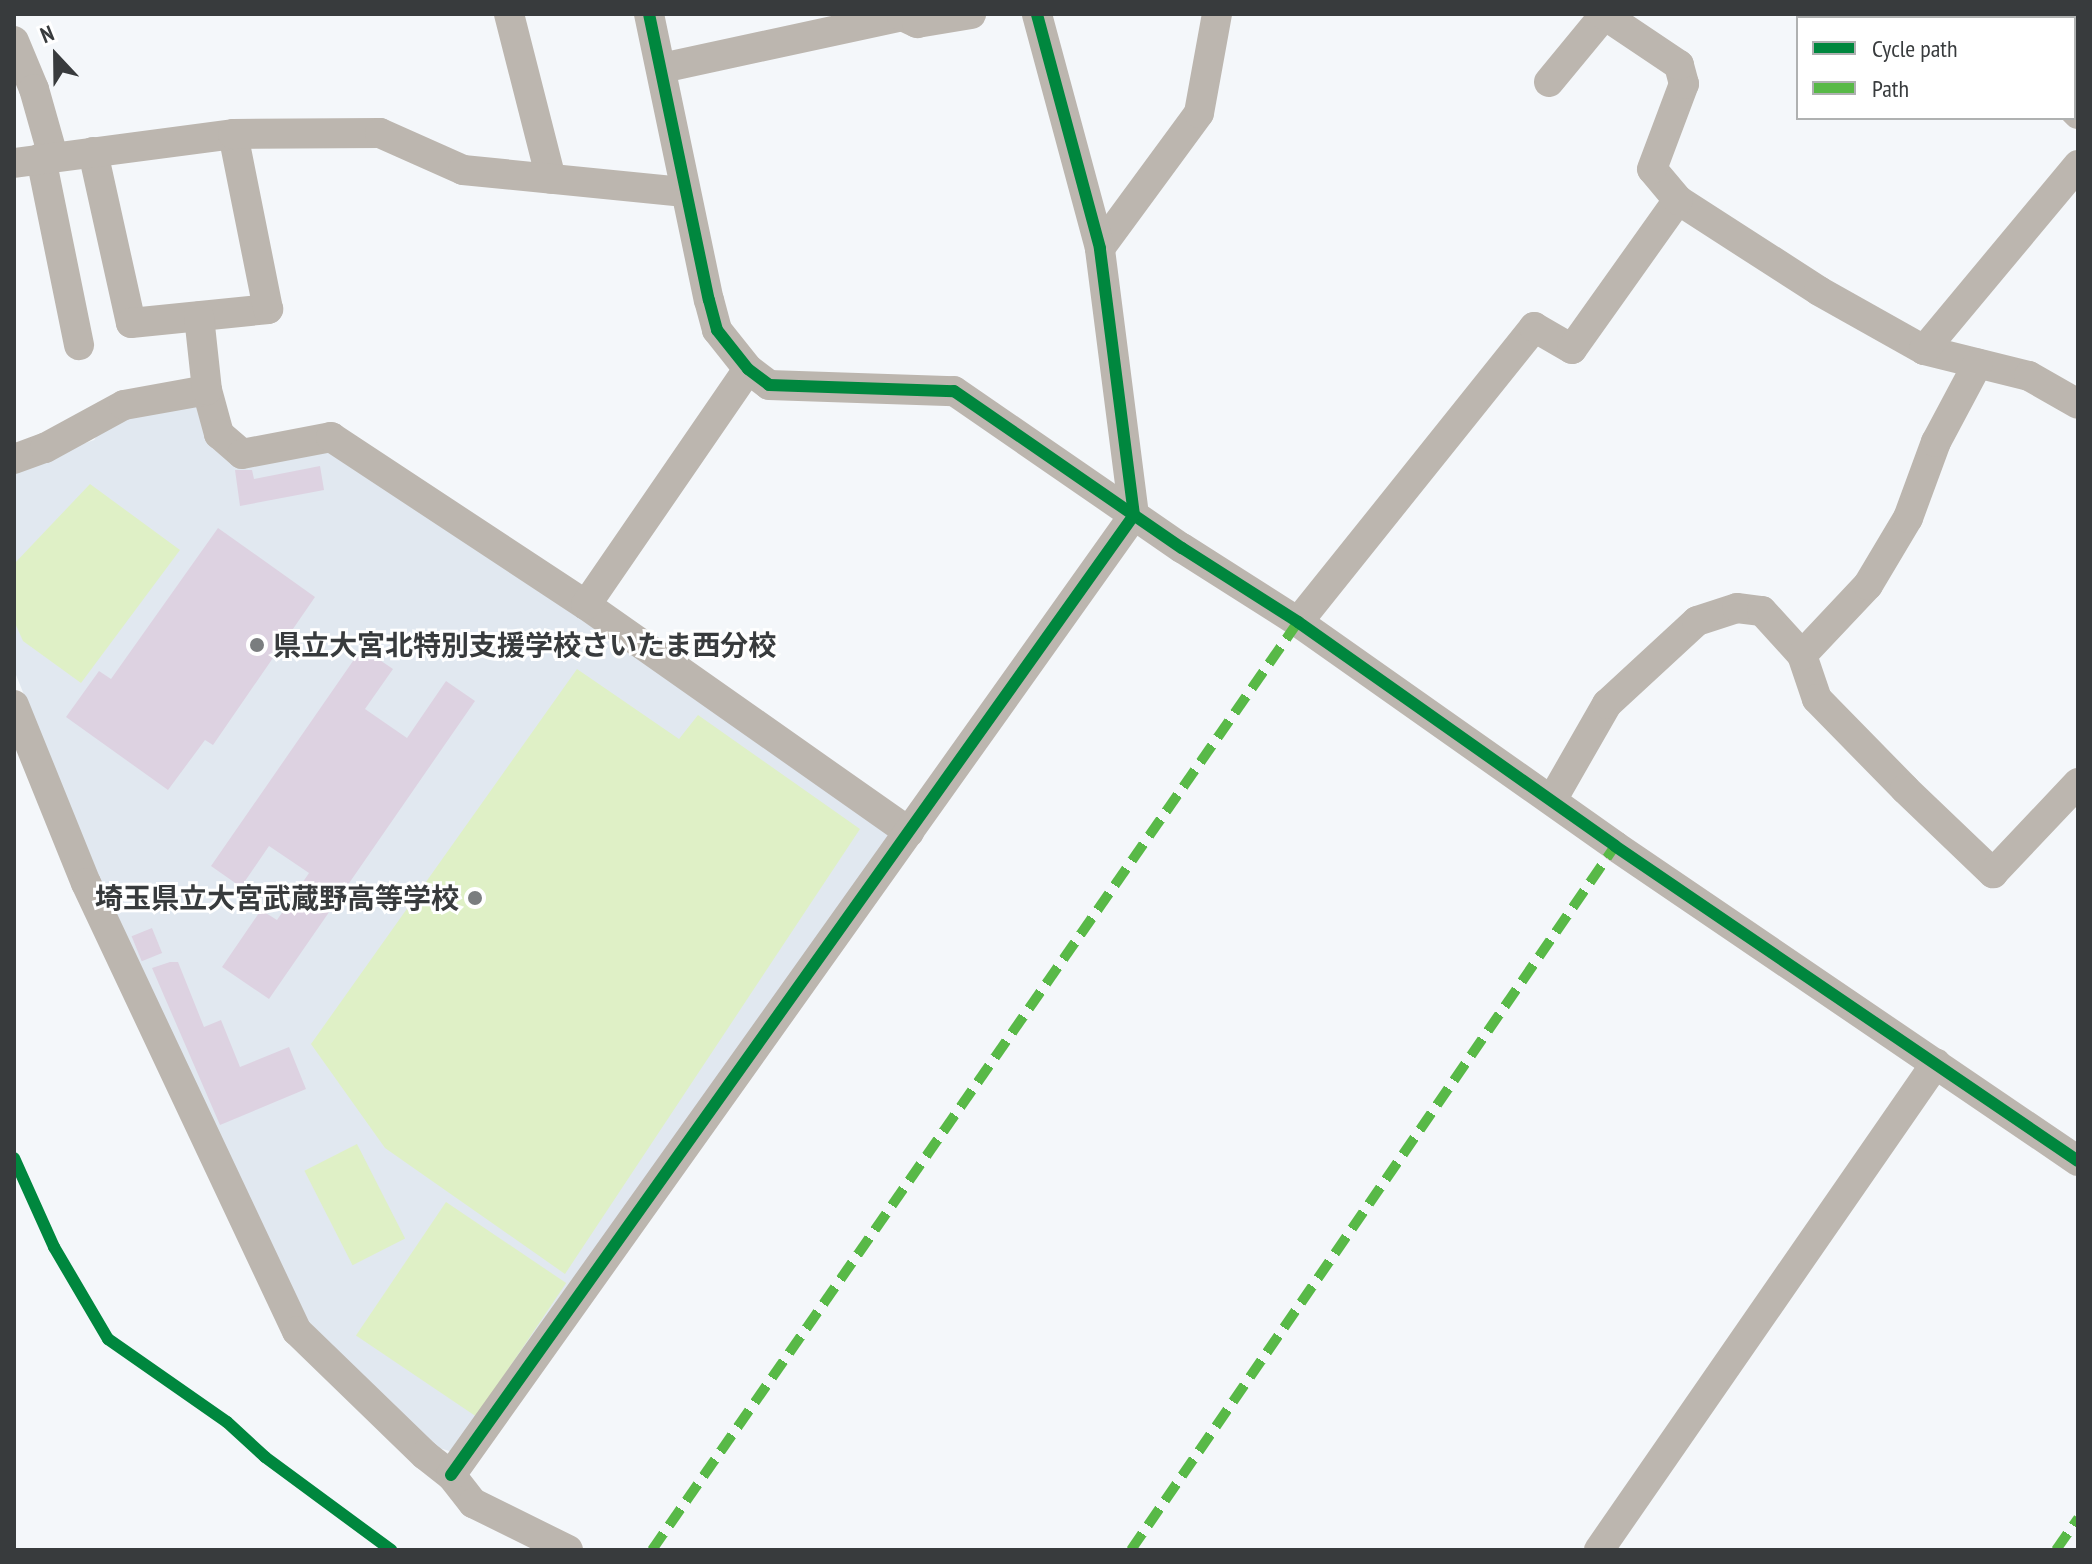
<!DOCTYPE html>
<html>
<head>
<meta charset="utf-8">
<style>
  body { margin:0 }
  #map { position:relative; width:2092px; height:1564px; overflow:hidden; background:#f4f7fa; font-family:"PT Sans Narrow","Noto Sans JP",sans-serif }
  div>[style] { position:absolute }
  .built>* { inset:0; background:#e1e8f0 }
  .green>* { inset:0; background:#dff0c6; transform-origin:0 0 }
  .building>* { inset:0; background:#ddd2e1; transform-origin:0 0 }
  .minor>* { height:30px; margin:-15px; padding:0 15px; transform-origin:15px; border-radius:15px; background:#bcb6af }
  .quiet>* { height:10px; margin-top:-5px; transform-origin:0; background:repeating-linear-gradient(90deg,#58b947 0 20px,transparent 0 30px) }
  .cycleway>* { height:12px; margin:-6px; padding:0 6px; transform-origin:6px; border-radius:6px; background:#00873e }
  .dots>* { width:22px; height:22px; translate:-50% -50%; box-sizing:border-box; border:4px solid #fff; border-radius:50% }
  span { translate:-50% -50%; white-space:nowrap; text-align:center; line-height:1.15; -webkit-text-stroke:6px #fff; paint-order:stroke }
  .poi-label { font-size:28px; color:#383b3d; font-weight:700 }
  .left { translate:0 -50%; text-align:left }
  .right { translate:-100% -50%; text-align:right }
  .frame { position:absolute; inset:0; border:16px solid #383b3d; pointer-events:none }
  .legend { position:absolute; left:1796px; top:16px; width:280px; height:104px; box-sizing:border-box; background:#fff; border:2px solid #afb1b1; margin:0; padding:10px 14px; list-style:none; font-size:24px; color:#383b3d }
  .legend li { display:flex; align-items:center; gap:16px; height:40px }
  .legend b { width:40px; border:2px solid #afb1b1 }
  .north { position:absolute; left:16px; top:16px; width:80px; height:80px; -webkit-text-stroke:6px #fff; paint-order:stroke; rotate:338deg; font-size:22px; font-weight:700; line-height:32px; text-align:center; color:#383b3d }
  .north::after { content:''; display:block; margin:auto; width:28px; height:36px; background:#383b3d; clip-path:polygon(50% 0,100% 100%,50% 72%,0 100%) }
</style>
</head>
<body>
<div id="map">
  <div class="built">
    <i style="clip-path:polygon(199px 405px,214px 447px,332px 444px,889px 835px,456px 1453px,426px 1444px,299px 1311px,132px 961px,14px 670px,14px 467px,94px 440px,105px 423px)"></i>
  </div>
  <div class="green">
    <i style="clip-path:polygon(90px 484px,180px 550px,81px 683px,23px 641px,14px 621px,14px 564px)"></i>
    <i style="clip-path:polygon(577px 669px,679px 739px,698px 715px,860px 829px,565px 1274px,385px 1148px,311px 1044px)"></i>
    <i style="left:357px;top:1144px;width:106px;height:59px;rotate:63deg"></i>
    <i style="left:446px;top:1202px;width:145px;height:161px;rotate:34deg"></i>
  </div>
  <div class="building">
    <i style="clip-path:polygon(320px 466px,324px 490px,240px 506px,235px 470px,252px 470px,254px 479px)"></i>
    <i style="clip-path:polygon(218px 528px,315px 597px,213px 745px,205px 740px,168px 790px,66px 717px,99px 671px,111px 679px)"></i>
    <i style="clip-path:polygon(362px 648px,393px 669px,365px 709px,407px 738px,446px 681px,475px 701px,269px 999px,222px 967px,261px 910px,277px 920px,309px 873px,269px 846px,241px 887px,211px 866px)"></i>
    <i style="left:152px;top:928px;width:27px;height:22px;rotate:68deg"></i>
    <i style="clip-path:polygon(170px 962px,178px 962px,204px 1027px,221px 1020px,240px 1067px,289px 1047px,306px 1089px,220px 1125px,152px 968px)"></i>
  </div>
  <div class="minor">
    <i style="left:509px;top:14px;width:170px;rotate:75.7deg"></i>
    <i style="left:649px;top:14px;width:292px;rotate:78.2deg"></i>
    <i style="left:709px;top:300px;width:31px;rotate:75deg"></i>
    <i style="left:717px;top:330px;width:50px;rotate:51.5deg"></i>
    <i style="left:748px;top:369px;width:26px;rotate:37deg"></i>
    <i style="left:769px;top:385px;width:185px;rotate:1.9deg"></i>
    <i style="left:954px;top:391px;width:277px;rotate:34.6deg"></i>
    <i style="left:1182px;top:548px;width:138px;rotate:32.5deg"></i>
    <i style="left:1298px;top:622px;width:388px;rotate:35.2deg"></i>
    <i style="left:1615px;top:846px;width:560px;rotate:34.23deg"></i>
    <i style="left:1956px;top:14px;width:6px;rotate:39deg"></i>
    <i style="left:14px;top:41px;width:52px;rotate:67.4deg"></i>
    <i style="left:34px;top:89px;width:70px;rotate:74.2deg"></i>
    <i style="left:662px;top:68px;width:246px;rotate:-12.2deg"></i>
    <i style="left:902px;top:16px;width:17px;rotate:25deg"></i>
    <i style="left:917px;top:23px;width:55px;rotate:-9.5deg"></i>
    <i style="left:1549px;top:82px;width:88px;rotate:-50.5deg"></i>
    <i style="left:2074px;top:110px;width:6px;rotate:45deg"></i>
    <i style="left:93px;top:152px;width:175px;rotate:77.5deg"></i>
    <i style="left:131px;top:323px;width:138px;rotate:-5.8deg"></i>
    <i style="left:268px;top:309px;width:178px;rotate:-101.3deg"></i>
    <i style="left:41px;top:158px;width:191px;rotate:78.5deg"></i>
    <i style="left:14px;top:163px;width:221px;rotate:-7.5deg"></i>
    <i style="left:233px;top:134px;width:147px;rotate:-0.4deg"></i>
    <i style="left:380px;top:133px;width:91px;rotate:24deg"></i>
    <i style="left:463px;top:170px;width:223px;rotate:5.7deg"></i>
    <i style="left:1678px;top:200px;width:168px;rotate:32.8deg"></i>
    <i style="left:1819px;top:291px;width:120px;rotate:29.3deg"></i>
    <i style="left:1924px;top:350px;width:108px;rotate:13.9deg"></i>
    <i style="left:2029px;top:376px;width:56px;rotate:29.7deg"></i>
    <i style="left:1100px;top:248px;width:167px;rotate:-53.7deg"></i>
    <i style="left:1199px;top:113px;width:101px;rotate:-79.7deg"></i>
    <i style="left:1924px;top:350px;width:241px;rotate:-50.2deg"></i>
    <i style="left:207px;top:390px;width:46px;rotate:74.7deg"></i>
    <i style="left:219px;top:434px;width:30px;rotate:41deg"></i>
    <i style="left:242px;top:454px;width:91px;rotate:-10.8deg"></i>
    <i style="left:331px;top:437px;width:305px;rotate:33.4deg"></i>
    <i style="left:586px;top:605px;width:395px;rotate:35.1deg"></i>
    <i style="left:14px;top:459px;width:33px;rotate:-20deg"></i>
    <i style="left:45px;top:448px;width:90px;rotate:-28.6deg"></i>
    <i style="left:124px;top:405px;width:84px;rotate:-10.2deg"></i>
    <i style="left:207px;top:390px;width:74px;rotate:-96.2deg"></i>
    <i style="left:586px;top:605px;width:286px;rotate:-55.5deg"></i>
    <i style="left:1298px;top:622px;width:378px;rotate:-51.3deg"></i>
    <i style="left:1534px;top:327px;width:44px;rotate:30.1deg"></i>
    <i style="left:1572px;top:349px;width:183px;rotate:-54.6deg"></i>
    <i style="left:1678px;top:200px;width:40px;rotate:-130deg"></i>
    <i style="left:1652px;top:169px;width:91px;rotate:-69.4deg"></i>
    <i style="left:1684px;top:84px;width:20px;rotate:-105deg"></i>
    <i style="left:1679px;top:65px;width:92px;rotate:-146.1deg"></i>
    <i style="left:1802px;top:655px;width:46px;rotate:71.2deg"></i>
    <i style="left:1817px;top:699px;width:126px;rotate:45.6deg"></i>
    <i style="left:1905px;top:789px;width:122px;rotate:43.7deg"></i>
    <i style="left:1993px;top:873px;width:124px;rotate:-46.6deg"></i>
    <i style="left:14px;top:705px;width:192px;rotate:68deg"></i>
    <i style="left:86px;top:883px;width:495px;rotate:64.8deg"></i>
    <i style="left:297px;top:1331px;width:178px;rotate:44.1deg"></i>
    <i style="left:425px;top:1455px;width:33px;rotate:38deg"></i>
    <i style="left:451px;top:1475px;width:36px;rotate:52deg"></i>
    <i style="left:473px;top:1503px;width:106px;rotate:26.3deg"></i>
    <i style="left:1552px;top:800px;width:111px;rotate:-60.2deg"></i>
    <i style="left:1607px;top:704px;width:122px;rotate:-42.7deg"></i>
    <i style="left:1697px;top:621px;width:42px;rotate:-18deg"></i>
    <i style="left:1737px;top:608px;width:25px;rotate:7deg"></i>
    <i style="left:1762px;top:611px;width:59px;rotate:47.7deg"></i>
    <i style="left:1802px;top:655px;width:96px;rotate:-46.7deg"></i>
    <i style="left:1868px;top:585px;width:78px;rotate:-59.2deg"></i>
    <i style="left:1908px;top:518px;width:81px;rotate:-69.8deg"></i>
    <i style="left:1936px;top:442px;width:89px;rotate:-62deg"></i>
    <i style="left:451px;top:1475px;width:1178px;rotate:-54.57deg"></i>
    <i style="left:1134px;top:515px;width:269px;rotate:-97.3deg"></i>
    <i style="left:1100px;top:248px;width:242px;rotate:-105.1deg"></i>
    <i style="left:1599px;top:1550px;width:592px;rotate:-55.32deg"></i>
  </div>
  <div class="quiet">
    <i style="left:652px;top:1550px;width:1131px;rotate:-55.16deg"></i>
    <i style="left:1131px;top:1550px;width:854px;rotate:-55.49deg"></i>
    <i style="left:2056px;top:1550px;width:39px;rotate:-55deg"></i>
  </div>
  <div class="cycleway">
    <i style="left:649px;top:14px;width:292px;rotate:78.2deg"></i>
    <i style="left:709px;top:300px;width:31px;rotate:75deg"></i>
    <i style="left:717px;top:330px;width:50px;rotate:51.5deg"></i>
    <i style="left:748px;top:369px;width:26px;rotate:37deg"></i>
    <i style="left:769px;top:385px;width:185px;rotate:1.9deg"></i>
    <i style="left:954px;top:391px;width:277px;rotate:34.6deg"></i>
    <i style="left:1182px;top:548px;width:138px;rotate:32.5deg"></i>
    <i style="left:1298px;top:622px;width:388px;rotate:35.2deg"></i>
    <i style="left:1615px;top:846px;width:560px;rotate:34.23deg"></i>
    <i style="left:14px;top:1158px;width:98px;rotate:65.8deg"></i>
    <i style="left:54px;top:1247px;width:107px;rotate:59.6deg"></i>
    <i style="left:108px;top:1339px;width:145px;rotate:34.9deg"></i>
    <i style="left:227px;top:1422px;width:52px;rotate:42.6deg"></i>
    <i style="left:265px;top:1457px;width:157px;rotate:36.4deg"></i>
    <i style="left:451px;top:1475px;width:1178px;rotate:-54.57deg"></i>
    <i style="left:1134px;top:515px;width:269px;rotate:-97.3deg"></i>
    <i style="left:1100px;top:248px;width:242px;rotate:-105.1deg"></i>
  </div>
  <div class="dots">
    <i style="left:257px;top:645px;background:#7a7d7f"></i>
    <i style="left:475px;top:898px;background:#7a7d7f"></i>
  </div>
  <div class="poi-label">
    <span class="left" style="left:273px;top:645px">県立大宮北特別支援学校さいたま西分校</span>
    <span class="right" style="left:459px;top:898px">埼玉県立大宮武蔵野高等学校</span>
  </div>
  <div class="frame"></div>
  <ul class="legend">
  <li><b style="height:10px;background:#00873e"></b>Cycle path</li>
  <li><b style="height:10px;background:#58b947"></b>Path</li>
  </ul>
  <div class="north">N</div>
</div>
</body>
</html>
